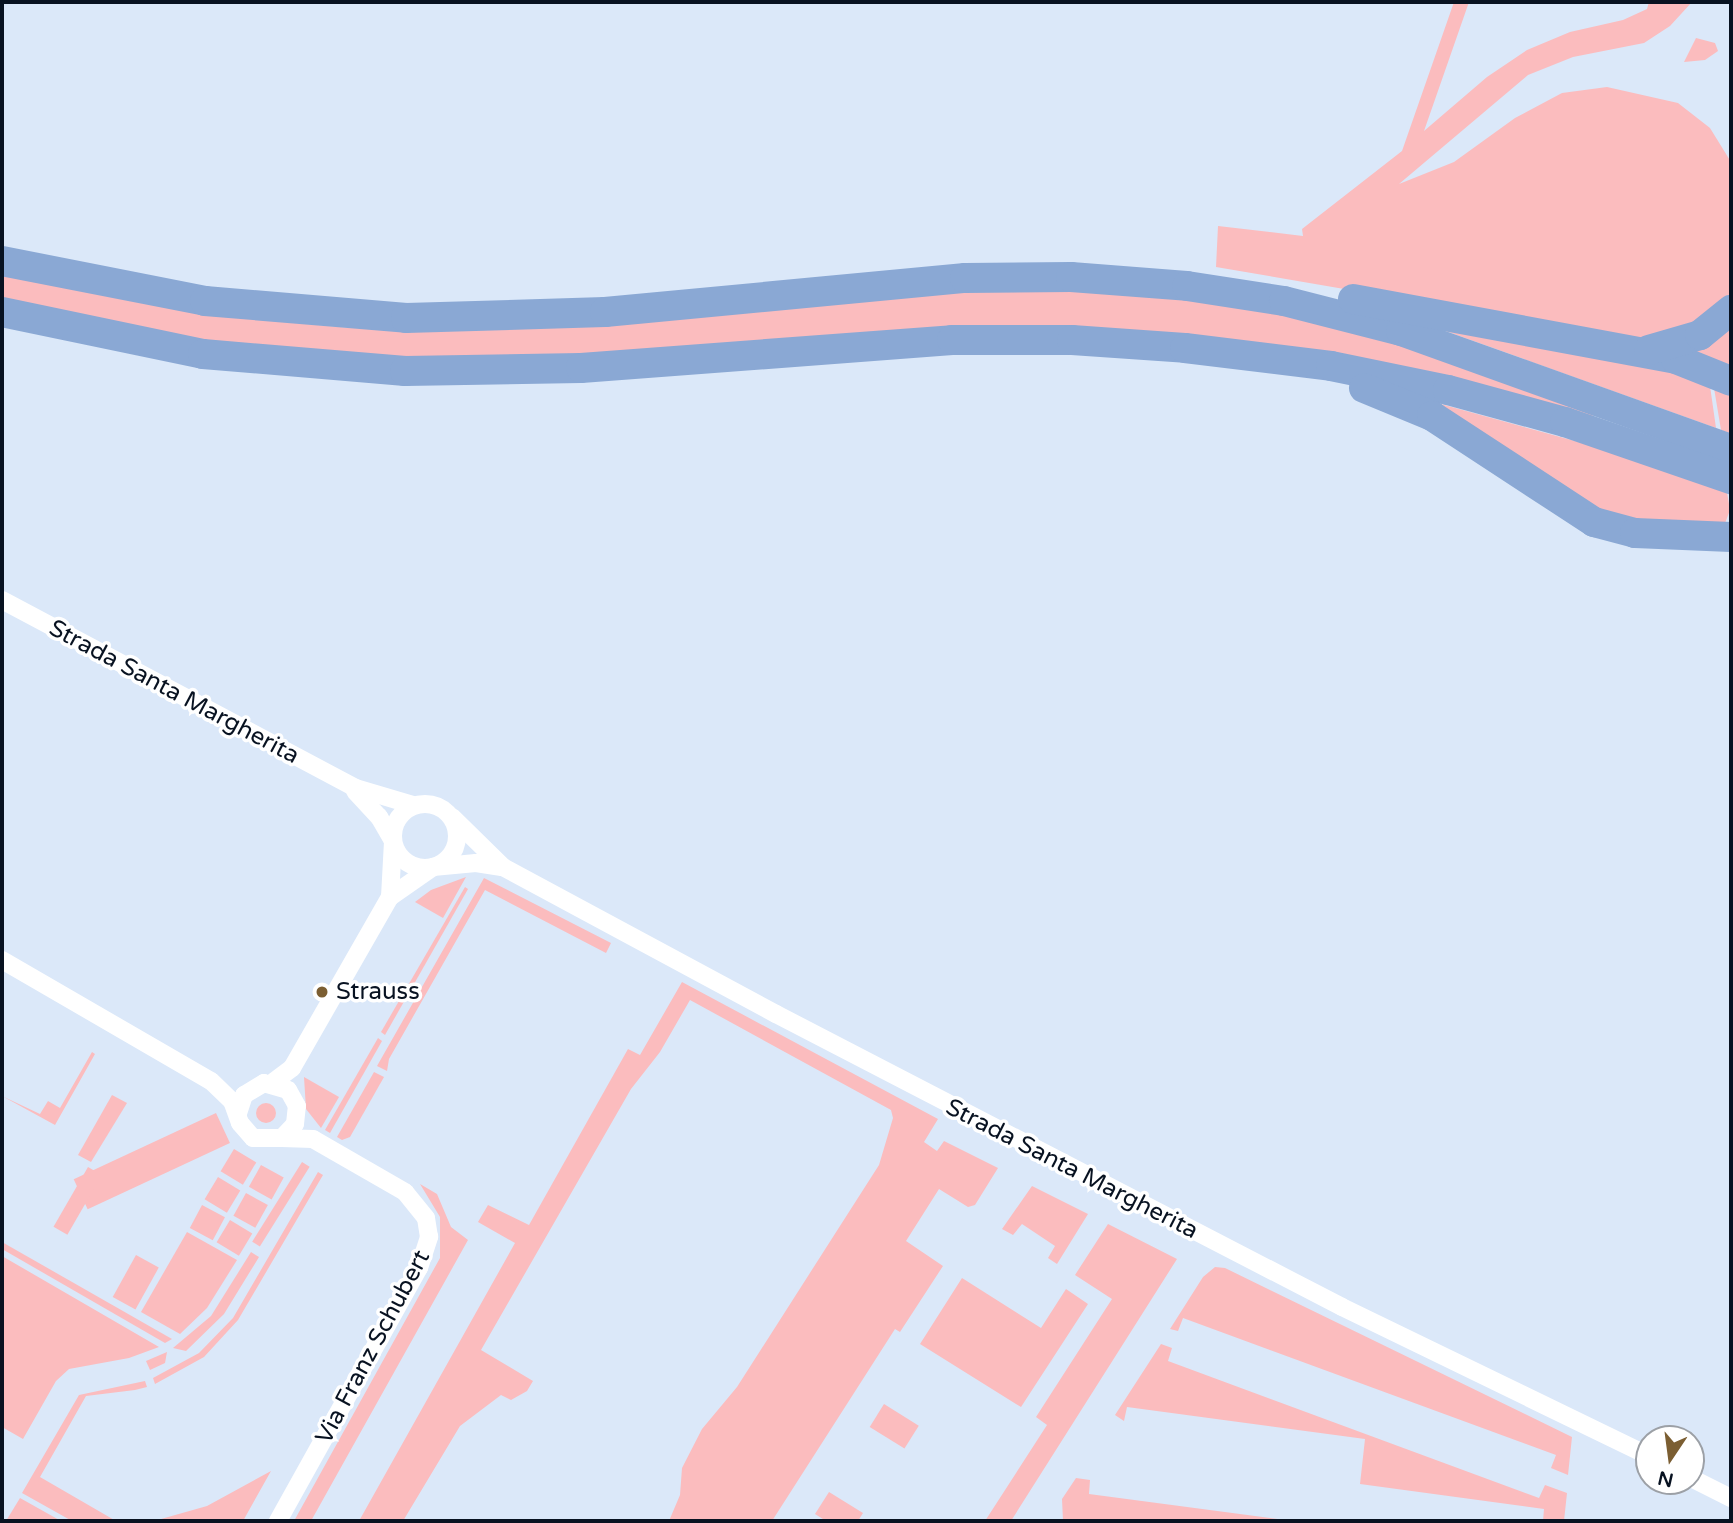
<!DOCTYPE html>
<html>
<head>
<meta charset="utf-8">
<style>
  body { margin:0 }
  #map { position:relative; width:1733px; height:1523px; overflow:hidden; background:#dbe8f9; font-family:"Varela Round",sans-serif }
  div>[style] { position:absolute }
  .green>* { inset:0; background:#fbbcbe; transform-origin:0 0 }
  .round { border-radius:50% }
  .minor>* { height:18px; margin:-9px; padding:0 9px; transform-origin:9px; border-radius:9px; background:#fff }
  .minor>.ring { margin:-9px; padding:0; box-sizing:content-box; background:none; border:18px solid #fff; border-radius:50% }
  .trunk>* { height:30px; margin:-15px; padding:0 15px; transform-origin:15px; border-radius:15px; background:#8aa8d4 }
  .dots>* { width:19px; height:19px; translate:-50% -50%; box-sizing:border-box; border:4px solid #fff; border-radius:50% }
  span { translate:-50% -50%; white-space:nowrap; text-align:center; line-height:1.15; -webkit-text-stroke:7px #fff; paint-order:stroke }
  .street-label { font-size:24px; color:#081221 }
  .poi-label { font-size:24px; color:#081221 }
  .left { translate:0 -50%; text-align:left }
  .frame { position:absolute; inset:0; border:4px solid #081221; pointer-events:none }
  .north { position:absolute; left:1635px; top:1425px; width:70px; height:70px; box-sizing:border-box; background:#fff; border:2px solid #9ca0a6; border-radius:50%; rotate:193deg; font-size:19px; font-weight:700; line-height:28px; text-align:center; color:#081221 }
  .north::after { content:''; display:block; margin:auto; width:24px; height:32px; background:#7b5e32; clip-path:polygon(50% 0,100% 100%,50% 72%,0 100%) }
</style>
</head>
<body>
<div id="map">
  <div class="green">
    <i style="clip-path:polygon(1454px 2px,1469px 2px,1424px 131px,1487px 77px,1527px 50px,1570px 32px,1623px 20px,1647px 9px,1649px 2px,1692px 2px,1670px 26px,1644px 43px,1573px 57px,1528px 75px,1399px 184px,1454px 162px,1515px 118px,1562px 93px,1607px 87px,1678px 103px,1710px 128px,1731px 162px,1731px 296px,1701px 324px,1635px 339px,1216px 267px,1218px 226px,1303px 236px,1302px 229px,1402px 151px)"></i>
    <i style="clip-path:polygon(1696px 38px,1715px 43px,1718px 51px,1705px 60px,1684px 62px)"></i>
    <i style="clip-path:polygon(2px 273px,241px 318px,351px 328px,918px 293px,1096px 290px,1255px 308px,1368px 334px,1594px 411px,1592px 418px,1276px 346px,465px 361px,216px 345px,2px 301px)"></i>
    <i style="clip-path:polygon(1731px 325px,1731px 365px,1692px 352px)"></i>
    <i style="clip-path:polygon(1440px 329px,1672px 368px,1710px 386px,1716px 428px)"></i>
    <i style="clip-path:polygon(1713px 382px,1731px 391px,1731px 434px,1721px 430px)"></i>
    <i style="clip-path:polygon(1430px 401px,1604px 449px,1727px 492px,1730px 510px,1724px 526px,1609px 519px)"></i>
    <i style="clip-path:polygon(466px 877px,443px 918px,415px 902px,431px 890px)"></i>
    <i style="clip-path:polygon(484px 878px,611px 943px,606px 953px,485px 890px,389px 1059px,387px 1071px,377px 1066px)"></i>
    <i style="clip-path:polygon(465px 887px,468px 889px,385px 1035px,381px 1032px)"></i>
    <i style="clip-path:polygon(682px 982px,938px 1119px,924px 1142px,937px 1151px,944px 1141px,998px 1168px,975px 1205px,968px 1207px,939px 1189px,906px 1241px,943px 1266px,900px 1332px,895px 1329px,772px 1521px,669px 1521px,680px 1495px,682px 1468px,702px 1429px,737px 1387px,879px 1165px,893px 1118px,891px 1110px,690px 1000px,660px 1052px,631px 1089px,481px 1350px,533px 1381px,527px 1391px,511px 1400px,501px 1395px,460px 1426px,403px 1521px,359px 1521px,515px 1243px,478px 1222px,488px 1205px,529px 1225px,628px 1049px,640px 1055px)"></i>
    <i style="clip-path:polygon(378px 1038px,382px 1041px,330px 1133px,325px 1130px)"></i>
    <i style="clip-path:polygon(92px 1052px,95px 1054px,55px 1125px,2px 1096px,40px 1114px,48px 1101px,60px 1108px)"></i>
    <i style="clip-path:polygon(374px 1072px,384px 1077px,350px 1137px,342px 1140px,337px 1137px)"></i>
    <i style="clip-path:polygon(304px 1077px,339px 1097px,321px 1128px,306px 1109px)"></i>
    <i style="clip-path:polygon(112px 1095px,127px 1103px,91px 1162px,78px 1155px)"></i>
    <i class="round" style="left:256px;top:1103px;width:20px;height:20px"></i>
    <i style="left:216px;top:1113px;width:33px;height:157px;rotate:65deg"></i>
    <i style="left:234px;top:1149px;width:26px;height:26px;rotate:31deg"></i>
    <i style="left:302px;top:1162px;width:9px;height:94px;rotate:32deg"></i>
    <i style="left:261px;top:1165px;width:26px;height:25px;rotate:29deg"></i>
    <i style="left:88px;top:1167px;width:16px;height:69px;rotate:30deg"></i>
    <i style="clip-path:polygon(318px 1172px,323px 1175px,238px 1320px,204px 1357px,155px 1384px,153px 1378px,199px 1353px,233px 1318px)"></i>
    <i style="left:218px;top:1177px;width:26px;height:26px;rotate:31deg"></i>
    <i style="clip-path:polygon(420px 1184px,437px 1194px,451px 1227px,468px 1240px,311px 1521px,294px 1521px,440px 1258px,440px 1217px)"></i>
    <i style="clip-path:polygon(1032px 1186px,1088px 1214px,1057px 1264px,1048px 1258px,1055px 1246px,1022px 1224px,1013px 1235px,1002px 1229px)"></i>
    <i style="left:246px;top:1193px;width:25px;height:26px;rotate:29deg"></i>
    <i style="left:202px;top:1205px;width:26px;height:26px;rotate:28deg"></i>
    <i style="left:230px;top:1220px;width:26px;height:26px;rotate:31deg"></i>
    <i style="clip-path:polygon(1108px 1224px,1177px 1259px,1011px 1521px,985px 1521px,1047px 1425px,1036px 1417px,1112px 1299px,1075px 1275px)"></i>
    <i style="clip-path:polygon(187px 1232px,237px 1260px,207px 1308px,180px 1334px,141px 1312px)"></i>
    <i style="clip-path:polygon(2px 1242px,172px 1339px,165px 1343px,2px 1249px)"></i>
    <i style="clip-path:polygon(251px 1252px,259px 1257px,224px 1314px,186px 1351px,173px 1348px,211px 1316px)"></i>
    <i style="left:136px;top:1255px;width:26px;height:48px;rotate:29deg"></i>
    <i style="clip-path:polygon(2px 1256px,159px 1347px,129px 1358px,69px 1369px,56px 1381px,23px 1439px,2px 1427px)"></i>
    <i style="clip-path:polygon(1215px 1267px,1225px 1268px,1572px 1437px,1568px 1475px,1551px 1468px,1556px 1455px,1183px 1318px,1178px 1331px,1170px 1329px,1203px 1277px)"></i>
    <i style="clip-path:polygon(962px 1278px,1041px 1328px,1066px 1289px,1088px 1304px,1021px 1407px,920px 1344px)"></i>
    <i style="clip-path:polygon(1161px 1344px,1172px 1348px,1168px 1361px,1539px 1498px,1545px 1485px,1567px 1493px,1564px 1521px,1543px 1521px,1544px 1509px,1360px 1484px,1365px 1439px,1127px 1407px,1124px 1421px,1115px 1415px)"></i>
    <i style="clip-path:polygon(167px 1352px,165px 1363px,150px 1370px,146px 1361px)"></i>
    <i style="clip-path:polygon(145px 1381px,147px 1387px,135px 1390px,86px 1396px,40px 1477px,116px 1521px,72px 1521px,22px 1493px,79px 1395px)"></i>
    <i style="left:884px;top:1404px;width:41px;height:27px;rotate:32deg"></i>
    <i style="clip-path:polygon(271px 1471px,243px 1521px,154px 1521px,207px 1506px)"></i>
    <i style="clip-path:polygon(1076px 1478px,1090px 1480px,1089px 1494px,1292px 1521px,1063px 1521px,1062px 1499px)"></i>
    <i style="clip-path:polygon(829px 1492px,863px 1513px,858px 1521px,826px 1521px,815px 1514px)"></i>
    <i style="clip-path:polygon(20px 1498px,61px 1521px,6px 1521px)"></i>
  </div>
  <div class="minor">
    <i style="left:2px;top:600px;width:401px;rotate:28deg"></i>
    <i style="left:356px;top:788px;width:59px;rotate:16.6deg"></i>
    <i class="ring" style="left:393px;top:804px;width:46px;height:46px"></i>
    <i style="left:452px;top:817px;width:71px;rotate:44.4deg"></i>
    <i style="left:503px;top:867px;width:310px;rotate:28.3deg"></i>
    <i style="left:776px;top:1014px;width:637px;rotate:27.37deg"></i>
    <i style="left:1342px;top:1307px;width:341px;rotate:25.9deg"></i>
    <i style="left:390px;top:897px;width:52px;rotate:-34.9deg"></i>
    <i style="left:433px;top:867px;width:43px;rotate:-5.3deg"></i>
    <i style="left:476px;top:863px;width:26px;rotate:9deg"></i>
    <i style="left:2px;top:960px;width:241px;rotate:30.1deg"></i>
    <i style="left:211px;top:1081px;width:29px;rotate:44deg"></i>
    <i style="left:232px;top:1101px;width:23px;rotate:70deg"></i>
    <i style="left:240px;top:1123px;width:20px;rotate:49deg"></i>
    <i style="left:253px;top:1138px;width:29px"></i>
    <i style="left:282px;top:1138px;width:19px;rotate:-47deg"></i>
    <i style="left:295px;top:1124px;width:18px;rotate:-84deg"></i>
    <i style="left:297px;top:1106px;width:18px;rotate:-119deg"></i>
    <i style="left:288px;top:1090px;width:25px;rotate:-164deg"></i>
    <i style="left:264px;top:1083px;width:23px;rotate:149deg"></i>
    <i style="left:244px;top:1095px;width:20px;rotate:108deg"></i>
    <i style="left:272px;top:1083px;width:25px;rotate:-37deg"></i>
    <i style="left:292px;top:1068px;width:197px;rotate:-60.2deg"></i>
    <i style="left:390px;top:897px;width:56px;rotate:-86.9deg"></i>
    <i style="left:393px;top:841px;width:28px;rotate:-120deg"></i>
    <i style="left:379px;top:817px;width:35px;rotate:-133deg"></i>
    <i style="left:1691px;top:1478px;width:45px;rotate:26.6deg"></i>
    <i style="left:278px;top:1521px;width:290px;rotate:-60.9deg"></i>
    <i style="left:419px;top:1268px;width:33px;rotate:-72deg"></i>
    <i style="left:429px;top:1237px;width:19px;rotate:-99deg"></i>
    <i style="left:426px;top:1218px;width:33px;rotate:-129deg"></i>
    <i style="left:405px;top:1192px;width:106px;rotate:-150.1deg"></i>
    <i style="left:313px;top:1139px;width:31px;rotate:-178deg"></i>
  </div>
  <div class="trunk">
    <i style="left:2px;top:261px;width:207px;rotate:11.1deg"></i>
    <i style="left:205px;top:301px;width:202px;rotate:4.8deg"></i>
    <i style="left:406px;top:318px;width:199px;rotate:-1.7deg"></i>
    <i style="left:605px;top:312px;width:362px;rotate:-5.4deg"></i>
    <i style="left:965px;top:278px;width:106px;rotate:-0.5deg"></i>
    <i style="left:1071px;top:277px;width:116px;rotate:4.4deg"></i>
    <i style="left:1187px;top:286px;width:98px;rotate:8.8deg"></i>
    <i style="left:1284px;top:301px;width:121px;rotate:14.4deg"></i>
    <i style="left:1401px;top:331px;width:350px;rotate:19.7deg"></i>
    <i style="left:1353px;top:299px;width:329px;rotate:10.5deg"></i>
    <i style="left:1676px;top:359px;width:59px;rotate:21.8deg"></i>
    <i style="left:2px;top:312px;width:205px;rotate:11.8deg"></i>
    <i style="left:203px;top:354px;width:203px;rotate:4.8deg"></i>
    <i style="left:405px;top:371px;width:176px;rotate:-1deg"></i>
    <i style="left:581px;top:368px;width:372px;rotate:-4.3deg"></i>
    <i style="left:952px;top:340px;width:120px"></i>
    <i style="left:1072px;top:340px;width:113px;rotate:4deg"></i>
    <i style="left:1185px;top:348px;width:147px;rotate:7deg"></i>
    <i style="left:1331px;top:366px;width:119px;rotate:11.6deg"></i>
    <i style="left:1448px;top:390px;width:121px;rotate:15.3deg"></i>
    <i style="left:1565px;top:422px;width:176px;rotate:19deg"></i>
    <i style="left:1649px;top:350px;width:53px;rotate:-16.4deg"></i>
    <i style="left:1700px;top:335px;width:40px;rotate:-39deg"></i>
    <i style="left:1364px;top:388px;width:74px;rotate:22.4deg"></i>
    <i style="left:1432px;top:416px;width:194px;rotate:33.2deg"></i>
    <i style="left:1594px;top:522px;width:42px;rotate:15deg"></i>
    <i style="left:1635px;top:533px;width:96px;rotate:2.4deg"></i>
  </div>
  <div class="dots">
    <i style="left:322px;top:992px;background:#7b5e32"></i>
  </div>
  <div class="street-label">
    <span style="left:174px;top:692px;rotate:28deg">Strada Santa Margherita</span>
    <span style="left:1072px;top:1169px;rotate:27deg">Strada Santa Margherita</span>
    <span style="left:373px;top:1347px;rotate:-62deg">Via Franz Schubert</span>
  </div>
  <div class="poi-label">
    <span class="left" style="left:336px;top:992px">Strauss</span>
  </div>
  <div class="frame"></div>
  <div class="north">N</div>
</div>
</body>
</html>
